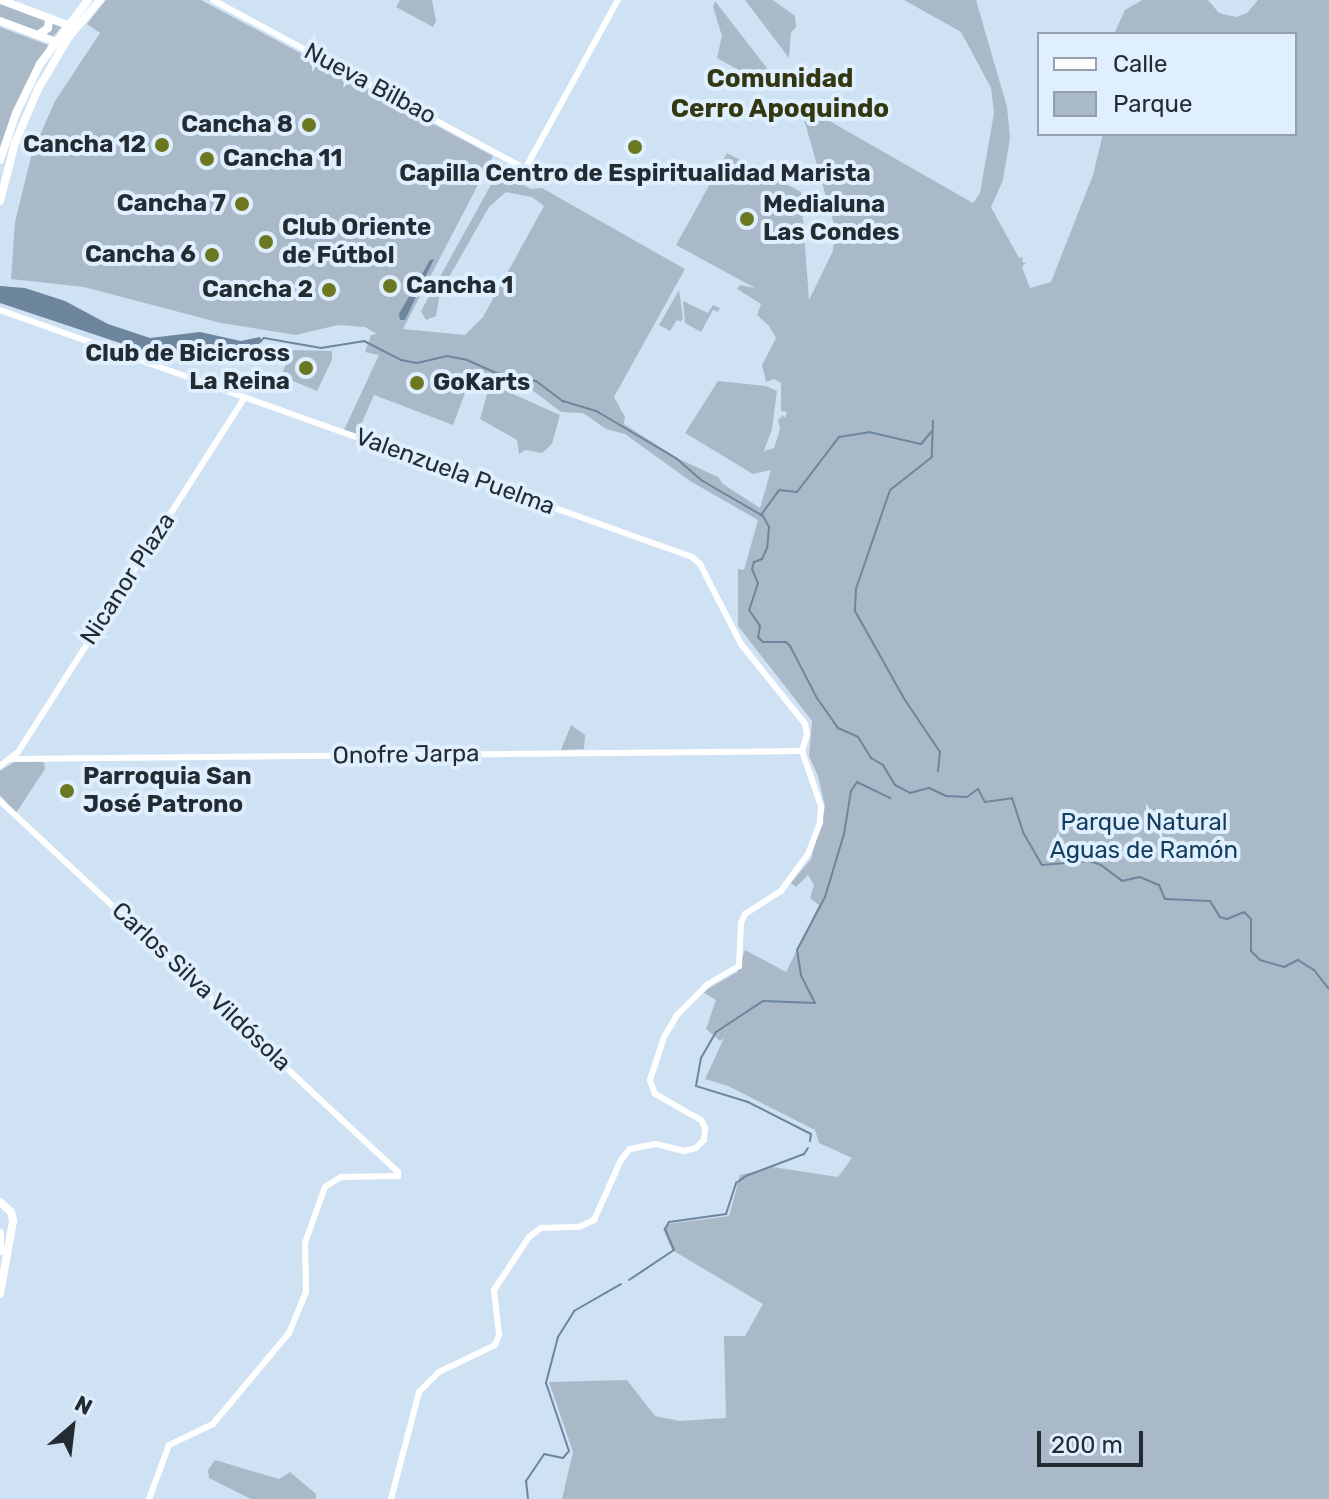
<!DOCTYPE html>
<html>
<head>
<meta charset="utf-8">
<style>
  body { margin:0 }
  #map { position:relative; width:1329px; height:1499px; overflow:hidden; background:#cfe2f4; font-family:Rubik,sans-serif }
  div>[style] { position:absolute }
  .green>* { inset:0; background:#aab9c8 }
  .water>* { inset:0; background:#6d869d }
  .stream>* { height:2px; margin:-1px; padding:0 1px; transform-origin:1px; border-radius:1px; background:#6d869d }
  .minor>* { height:6px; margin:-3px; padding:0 3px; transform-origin:3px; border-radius:3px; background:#fff }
  .major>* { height:8px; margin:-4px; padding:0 4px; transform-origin:4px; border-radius:4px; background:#fff }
  .dots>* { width:22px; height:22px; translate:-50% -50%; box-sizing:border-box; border:4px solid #dfeffe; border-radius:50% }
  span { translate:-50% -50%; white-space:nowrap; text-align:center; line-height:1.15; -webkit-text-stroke:8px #dfeffe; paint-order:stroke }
  .street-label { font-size:24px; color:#242c33 }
  .poi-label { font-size:24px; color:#242c33; font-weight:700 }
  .right { translate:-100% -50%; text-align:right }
  .left { translate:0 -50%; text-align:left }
  .park-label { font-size:24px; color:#133d5f }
  .neighbourhood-label { font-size:26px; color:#333810; font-weight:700 }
  .legend { position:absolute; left:1037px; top:32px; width:260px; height:104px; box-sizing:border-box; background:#dfeffe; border:2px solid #94a1ad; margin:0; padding:10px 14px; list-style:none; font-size:24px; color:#242c33 }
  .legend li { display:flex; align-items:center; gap:16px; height:40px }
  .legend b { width:40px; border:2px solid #94a1ad }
  .north { position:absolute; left:32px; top:1387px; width:80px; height:80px; -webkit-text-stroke:6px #dfeffe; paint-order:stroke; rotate:28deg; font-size:22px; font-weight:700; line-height:32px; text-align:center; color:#242c33 }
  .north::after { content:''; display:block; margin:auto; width:28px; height:36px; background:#242c33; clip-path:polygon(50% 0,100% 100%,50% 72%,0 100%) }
  .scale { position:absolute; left:1037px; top:1431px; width:106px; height:36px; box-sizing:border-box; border:4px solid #242c33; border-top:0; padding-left:10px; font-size:24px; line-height:28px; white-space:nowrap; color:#242c33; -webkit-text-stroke:6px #dfeffe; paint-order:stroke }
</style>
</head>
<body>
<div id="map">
  <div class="green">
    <i style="clip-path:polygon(106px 0,201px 0,493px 156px,403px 329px,465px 335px,483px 317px,544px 206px,532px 197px,506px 192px,489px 207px,440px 293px,436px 316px,426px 320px,421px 311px,498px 172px,531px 189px,542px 188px,685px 269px,614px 397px,625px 417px,624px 424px,679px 459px,718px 477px,723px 484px,760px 508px,771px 470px,753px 474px,685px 433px,718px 381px,766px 386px,777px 391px,772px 429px,764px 451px,774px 448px,780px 429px,778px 420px,783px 415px,785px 418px,787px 412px,781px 411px,781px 383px,774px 379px,766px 382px,762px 365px,776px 338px,769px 326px,757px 315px,761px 304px,737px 289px,740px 285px,755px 288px,676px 245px,727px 153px,801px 192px,809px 300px,833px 251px,835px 228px,801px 109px,812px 111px,973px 203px,980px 193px,994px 113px,991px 88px,961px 32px,904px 0,976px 0,1007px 107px,1010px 138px,1003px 180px,991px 207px,1019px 258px,1023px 257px,1022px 262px,1026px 263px,1022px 267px,1030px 288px,1051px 282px,1093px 175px,1103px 134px,1295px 134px,1295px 34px,1114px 34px,1125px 10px,1142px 0,1208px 0,1219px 13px,1236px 17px,1247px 13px,1258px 0,1329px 0,1329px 1499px,562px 1499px,573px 1452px,549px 1382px,627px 1380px,655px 1416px,680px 1421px,726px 1418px,724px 1336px,745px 1336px,763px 1304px,672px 1250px,663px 1229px,667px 1224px,729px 1216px,740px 1175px,773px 1167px,838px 1177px,852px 1158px,819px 1143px,815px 1130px,728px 1086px,705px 1079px,724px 1038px,720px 1041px,706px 1029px,716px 1000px,703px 992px,737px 972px,745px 950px,786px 972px,819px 905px,810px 898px,814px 885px,808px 875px,796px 887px,791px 883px,811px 859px,825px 807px,818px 776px,809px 756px,812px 721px,738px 626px,738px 569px,744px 570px,758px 520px,690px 481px,625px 434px,606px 429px,583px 413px,561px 412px,523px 383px,473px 372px,453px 425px,374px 395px,357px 434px,344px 430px,379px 355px,365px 352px,371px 335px,377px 334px,365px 327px,338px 325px,296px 335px,221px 323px,84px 287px,11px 279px,15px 222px,32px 153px,55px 101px,100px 33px,87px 24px)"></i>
    <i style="clip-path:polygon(400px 0,432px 0,436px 21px,433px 27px,396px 7px)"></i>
    <i style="clip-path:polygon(745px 0,773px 0,795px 16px,796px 27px,791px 32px,789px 58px)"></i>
    <i style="clip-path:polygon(715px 1px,773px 76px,768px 86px,717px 58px,722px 36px,713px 7px)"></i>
    <i style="clip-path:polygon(0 2px,62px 26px,53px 37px,0 18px)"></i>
    <i style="clip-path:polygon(0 27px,48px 45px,0 155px)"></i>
    <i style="clip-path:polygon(679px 290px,683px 318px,681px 322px,677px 320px,670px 331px,659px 325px)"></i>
    <i style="clip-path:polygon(683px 301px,708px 313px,713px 305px,720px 308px,718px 312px,713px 310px,701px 332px,685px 323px)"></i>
    <i style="clip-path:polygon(292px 350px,332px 351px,332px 360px,317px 391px,281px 376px)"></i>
    <i style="clip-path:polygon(495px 386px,560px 415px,552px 444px,542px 453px,526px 450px,519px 454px,517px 440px,480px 419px,488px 391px)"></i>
    <i style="clip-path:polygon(571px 725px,585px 735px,584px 749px,561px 750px)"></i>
    <i style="clip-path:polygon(16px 761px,44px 762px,45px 769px,16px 813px,0 795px,0 771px)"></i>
    <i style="clip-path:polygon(215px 1460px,279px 1479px,290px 1472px,316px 1494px,316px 1499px,251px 1499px,209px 1478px,208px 1470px)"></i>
  </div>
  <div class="water">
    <i style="clip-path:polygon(434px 259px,405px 320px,400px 320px,399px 314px,430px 260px)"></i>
    <i style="clip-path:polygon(0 286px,25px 288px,65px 301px,108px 324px,150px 338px,200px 332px,241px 341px,260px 337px,262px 342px,239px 355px,194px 346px,162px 354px,144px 351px,0 303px)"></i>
  </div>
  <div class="stream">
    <i style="left:259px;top:342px;width:6px;rotate:-39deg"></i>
    <i style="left:264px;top:338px;width:58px;rotate:10deg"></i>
    <i style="left:321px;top:348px;width:44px;rotate:-9.2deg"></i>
    <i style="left:364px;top:341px;width:42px;rotate:27.2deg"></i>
    <i style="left:401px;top:360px;width:16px;rotate:11deg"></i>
    <i style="left:417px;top:363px;width:31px;rotate:-13deg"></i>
    <i style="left:447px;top:356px;width:20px;rotate:11deg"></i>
    <i style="left:467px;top:360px;width:32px;rotate:24deg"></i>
    <i style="left:496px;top:373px;width:41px;rotate:11.3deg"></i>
    <i style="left:536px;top:381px;width:34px;rotate:37deg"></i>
    <i style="left:563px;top:401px;width:37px;rotate:17deg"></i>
    <i style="left:598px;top:412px;width:92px;rotate:30.7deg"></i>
    <i style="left:677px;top:459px;width:32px;rotate:41deg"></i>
    <i style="left:701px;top:480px;width:72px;rotate:30.1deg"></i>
    <i style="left:763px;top:516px;width:13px;rotate:61deg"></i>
    <i style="left:769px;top:527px;width:21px;rotate:95deg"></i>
    <i style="left:767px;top:548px;width:12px;rotate:114deg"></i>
    <i style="left:762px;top:559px;width:9px;rotate:159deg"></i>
    <i style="left:754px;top:562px;width:7px;rotate:106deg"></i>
    <i style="left:752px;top:569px;width:15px;rotate:67deg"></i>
    <i style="left:758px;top:583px;width:28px;rotate:108deg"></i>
    <i style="left:749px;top:610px;width:19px;rotate:55deg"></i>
    <i style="left:760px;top:626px;width:11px;rotate:100deg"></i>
    <i style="left:758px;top:637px;width:7px;rotate:45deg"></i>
    <i style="left:763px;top:642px;width:23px"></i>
    <i style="left:786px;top:642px;width:6px;rotate:45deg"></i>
    <i style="left:790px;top:646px;width:59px;rotate:62.6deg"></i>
    <i style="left:817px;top:698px;width:37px;rotate:55deg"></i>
    <i style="left:838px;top:728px;width:22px;rotate:24deg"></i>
    <i style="left:858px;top:737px;width:25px;rotate:58deg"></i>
    <i style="left:871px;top:758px;width:14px;rotate:30deg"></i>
    <i style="left:883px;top:765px;width:23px;rotate:59deg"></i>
    <i style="left:895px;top:785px;width:17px;rotate:28deg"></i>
    <i style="left:910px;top:793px;width:20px;rotate:-15deg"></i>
    <i style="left:929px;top:788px;width:19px;rotate:25deg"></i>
    <i style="left:946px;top:796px;width:21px;rotate:3deg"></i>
    <i style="left:967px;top:797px;width:14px;rotate:-36deg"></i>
    <i style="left:978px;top:789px;width:15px;rotate:62deg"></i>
    <i style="left:985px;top:802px;width:27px;rotate:-8deg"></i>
    <i style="left:1012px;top:798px;width:38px;rotate:72deg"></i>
    <i style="left:1024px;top:834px;width:36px;rotate:60deg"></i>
    <i style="left:1042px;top:865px;width:47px;rotate:-4.9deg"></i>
    <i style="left:1089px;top:861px;width:13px;rotate:18deg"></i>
    <i style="left:1101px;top:865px;width:26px;rotate:37deg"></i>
    <i style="left:1122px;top:881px;width:18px;rotate:-13deg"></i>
    <i style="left:1140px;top:877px;width:21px;rotate:23deg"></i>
    <i style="left:1159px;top:885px;width:15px;rotate:67deg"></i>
    <i style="left:1165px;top:899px;width:45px;rotate:2.5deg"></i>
    <i style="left:1210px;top:901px;width:19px;rotate:58deg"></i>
    <i style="left:1220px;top:917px;width:7px;rotate:16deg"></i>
    <i style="left:1227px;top:919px;width:18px;rotate:-22deg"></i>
    <i style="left:1244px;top:912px;width:10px;rotate:45deg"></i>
    <i style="left:1251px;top:919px;width:32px;rotate:90deg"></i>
    <i style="left:1251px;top:951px;width:13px;rotate:45deg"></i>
    <i style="left:1260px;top:960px;width:25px;rotate:16deg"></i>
    <i style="left:1284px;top:967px;width:16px;rotate:-27deg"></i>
    <i style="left:1298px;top:960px;width:19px;rotate:32deg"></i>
    <i style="left:1314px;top:970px;width:24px;rotate:52deg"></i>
    <i style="left:933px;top:421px;width:36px;rotate:92deg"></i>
    <i style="left:932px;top:457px;width:53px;rotate:141.8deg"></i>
    <i style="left:890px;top:490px;width:105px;rotate:109deg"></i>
    <i style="left:856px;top:589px;width:22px;rotate:93deg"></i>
    <i style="left:855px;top:611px;width:102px;rotate:60.7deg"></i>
    <i style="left:905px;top:700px;width:63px;rotate:56.1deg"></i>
    <i style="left:940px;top:752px;width:19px;rotate:96deg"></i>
    <i style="left:761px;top:515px;width:31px;rotate:-54deg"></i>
    <i style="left:779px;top:490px;width:18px;rotate:6deg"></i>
    <i style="left:797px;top:492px;width:69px;rotate:-52.6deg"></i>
    <i style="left:839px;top:437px;width:30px;rotate:-9deg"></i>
    <i style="left:869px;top:432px;width:53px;rotate:13deg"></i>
    <i style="left:921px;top:444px;width:16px;rotate:-50deg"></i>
    <i style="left:810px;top:1141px;width:7px;rotate:-82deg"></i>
    <i style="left:811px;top:1134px;width:71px;rotate:-153.1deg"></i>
    <i style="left:748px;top:1102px;width:54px;rotate:-162.9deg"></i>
    <i style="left:696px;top:1086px;width:28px;rotate:-80deg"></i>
    <i style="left:701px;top:1058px;width:30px;rotate:-60deg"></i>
    <i style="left:716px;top:1032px;width:56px;rotate:-33.4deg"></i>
    <i style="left:763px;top:1001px;width:52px;rotate:2.2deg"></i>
    <i style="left:815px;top:1003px;width:31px;rotate:-117deg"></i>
    <i style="left:801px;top:975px;width:25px;rotate:-99deg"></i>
    <i style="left:797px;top:950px;width:60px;rotate:-62.2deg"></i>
    <i style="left:825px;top:897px;width:66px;rotate:-73.2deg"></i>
    <i style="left:844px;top:834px;width:44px;rotate:-80.8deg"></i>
    <i style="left:851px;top:791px;width:11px;rotate:-56deg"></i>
    <i style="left:857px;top:782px;width:37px;rotate:26deg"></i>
    <i style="left:629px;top:1280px;width:54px;rotate:-33.7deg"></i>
    <i style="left:674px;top:1250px;width:23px;rotate:-113deg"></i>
    <i style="left:665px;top:1229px;width:8px;rotate:-60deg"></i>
    <i style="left:669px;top:1222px;width:58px;rotate:-8deg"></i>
    <i style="left:726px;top:1214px;width:33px;rotate:-72deg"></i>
    <i style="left:736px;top:1183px;width:12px;rotate:-35deg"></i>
    <i style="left:746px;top:1176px;width:62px;rotate:-20.8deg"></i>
    <i style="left:804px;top:1154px;width:7px;rotate:-56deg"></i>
    <i style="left:528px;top:1499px;width:18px;rotate:-96deg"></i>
    <i style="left:526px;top:1481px;width:32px;rotate:-56deg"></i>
    <i style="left:544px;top:1454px;width:19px;rotate:12deg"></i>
    <i style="left:563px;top:1458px;width:9px;rotate:-49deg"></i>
    <i style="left:569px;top:1451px;width:72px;rotate:-108.7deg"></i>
    <i style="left:546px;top:1383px;width:48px;rotate:-75.4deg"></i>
    <i style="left:558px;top:1337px;width:31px;rotate:-58deg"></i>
    <i style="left:574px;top:1311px;width:54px;rotate:-29.9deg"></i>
  </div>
  <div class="minor">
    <i style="left:213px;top:0;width:355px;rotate:28.4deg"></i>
    <i style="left:525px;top:169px;width:193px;rotate:-61.2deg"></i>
    <i style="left:0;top:310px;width:735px;rotate:19.64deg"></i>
    <i style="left:692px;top:557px;width:11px;rotate:41deg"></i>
    <i style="left:700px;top:564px;width:90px;rotate:62.9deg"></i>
    <i style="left:741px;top:644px;width:102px;rotate:51.3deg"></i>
    <i style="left:805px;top:724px;width:10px;rotate:79deg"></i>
    <i style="left:807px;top:734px;width:18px;rotate:106deg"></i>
    <i style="left:11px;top:759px;width:791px;rotate:-0.58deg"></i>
    <i style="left:0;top:766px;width:23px;rotate:-38deg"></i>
    <i style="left:18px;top:752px;width:421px;rotate:-57.4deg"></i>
    <i style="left:0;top:801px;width:544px;rotate:42.99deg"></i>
    <i style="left:398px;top:1172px;width:4px;rotate:90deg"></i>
    <i style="left:398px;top:1176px;width:57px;rotate:179deg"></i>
    <i style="left:341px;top:1177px;width:19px;rotate:148deg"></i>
    <i style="left:325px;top:1187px;width:59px;rotate:109.7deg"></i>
    <i style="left:305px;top:1243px;width:49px;rotate:88.8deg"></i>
    <i style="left:306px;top:1292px;width:44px;rotate:112.5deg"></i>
    <i style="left:289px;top:1333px;width:119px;rotate:129.9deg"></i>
    <i style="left:213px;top:1424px;width:49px;rotate:154.5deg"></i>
    <i style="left:169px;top:1445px;width:58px;rotate:110.3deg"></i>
    <i style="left:391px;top:1499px;width:111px;rotate:-75.3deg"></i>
    <i style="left:419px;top:1392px;width:28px;rotate:-45deg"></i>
    <i style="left:439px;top:1372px;width:62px;rotate:-25.7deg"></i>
    <i style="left:495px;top:1345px;width:11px;rotate:-68deg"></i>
    <i style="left:499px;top:1335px;width:45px;rotate:-96.3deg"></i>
    <i style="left:494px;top:1290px;width:64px;rotate:-56.6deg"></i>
    <i style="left:529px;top:1237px;width:15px;rotate:-37deg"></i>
    <i style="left:541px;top:1228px;width:38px;rotate:-2deg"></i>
    <i style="left:579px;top:1227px;width:17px;rotate:-25deg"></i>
    <i style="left:594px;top:1220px;width:66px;rotate:-65.8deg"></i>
    <i style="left:621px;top:1160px;width:14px;rotate:-51deg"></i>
    <i style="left:630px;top:1149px;width:26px;rotate:-11deg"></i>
    <i style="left:656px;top:1144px;width:29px;rotate:14deg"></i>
    <i style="left:684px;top:1151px;width:12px;rotate:-14deg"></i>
    <i style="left:696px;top:1148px;width:11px;rotate:-45deg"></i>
    <i style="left:704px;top:1140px;width:12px;rotate:-85deg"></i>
    <i style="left:705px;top:1128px;width:9px;rotate:-117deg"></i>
    <i style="left:701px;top:1120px;width:53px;rotate:-150.5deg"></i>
    <i style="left:655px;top:1094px;width:15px;rotate:-110deg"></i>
    <i style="left:650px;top:1080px;width:45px;rotate:-72deg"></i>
    <i style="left:664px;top:1037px;width:26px;rotate:-59deg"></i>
    <i style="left:677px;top:1015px;width:44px;rotate:-45deg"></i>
    <i style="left:708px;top:984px;width:36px;rotate:-30deg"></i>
    <i style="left:739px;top:966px;width:43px;rotate:-87.3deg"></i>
    <i style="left:741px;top:923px;width:10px;rotate:-66deg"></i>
    <i style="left:745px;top:914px;width:43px;rotate:-32.6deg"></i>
    <i style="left:781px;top:891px;width:46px;rotate:-53.9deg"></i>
    <i style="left:808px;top:854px;width:34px;rotate:-69deg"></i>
    <i style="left:820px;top:822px;width:16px;rotate:-86deg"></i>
    <i style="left:821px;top:806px;width:58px;rotate:-109.1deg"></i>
  </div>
  <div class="major">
    <i style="left:1px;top:0;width:71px;rotate:20.7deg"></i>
    <i style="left:0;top:21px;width:63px;rotate:20.4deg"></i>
    <i style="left:38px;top:35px;width:12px;rotate:-35deg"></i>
    <i style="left:48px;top:28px;width:10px;rotate:-84deg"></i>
    <i style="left:0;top:160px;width:50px;rotate:-71.2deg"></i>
    <i style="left:16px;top:113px;width:55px;rotate:-63.9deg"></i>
    <i style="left:40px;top:64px;width:80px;rotate:-53.1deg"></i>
    <i style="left:0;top:201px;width:60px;rotate:-75.5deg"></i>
    <i style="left:15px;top:143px;width:59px;rotate:-66.9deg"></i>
    <i style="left:38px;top:89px;width:59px;rotate:-59.5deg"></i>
    <i style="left:68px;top:38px;width:50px;rotate:-49.9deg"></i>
    <i style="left:0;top:1202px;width:15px;rotate:42deg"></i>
    <i style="left:11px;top:1212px;width:9px;rotate:77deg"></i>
    <i style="left:13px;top:1221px;width:74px;rotate:100.1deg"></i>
    <i style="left:0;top:1233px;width:18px;rotate:90deg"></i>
  </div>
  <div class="dots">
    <i style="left:309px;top:125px;background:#6c7721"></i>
    <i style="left:162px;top:145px;background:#6c7721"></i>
    <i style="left:635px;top:147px;background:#6c7721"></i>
    <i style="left:207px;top:159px;background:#6c7721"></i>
    <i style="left:242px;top:204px;background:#6c7721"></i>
    <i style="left:747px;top:219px;background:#6c7721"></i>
    <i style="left:266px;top:242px;background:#6c7721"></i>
    <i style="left:212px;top:255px;background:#6c7721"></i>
    <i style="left:390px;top:286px;background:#6c7721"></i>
    <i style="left:329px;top:290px;background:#6c7721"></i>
    <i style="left:306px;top:368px;background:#6c7721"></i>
    <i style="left:417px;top:383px;background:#6c7721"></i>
    <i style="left:67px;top:791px;background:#6c7721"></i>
  </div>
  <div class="street-label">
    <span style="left:370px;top:84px;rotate:28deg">Nueva Bilbao</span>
    <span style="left:455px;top:472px;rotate:20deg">Valenzuela Puelma</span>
    <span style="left:128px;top:579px;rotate:-57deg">Nicanor Plaza</span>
    <span style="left:406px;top:755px;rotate:-1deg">Onofre Jarpa</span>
    <span style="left:201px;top:987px;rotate:43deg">Carlos Silva Vildósola</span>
  </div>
  <div class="poi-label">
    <span class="right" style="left:293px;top:125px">Cancha 8</span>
    <span class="right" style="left:146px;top:145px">Cancha 12</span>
    <span class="left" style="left:223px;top:159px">Cancha 11</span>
    <span style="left:635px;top:174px">Capilla Centro de Espiritualidad Marista</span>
    <span class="right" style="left:226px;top:204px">Cancha 7</span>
    <span class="left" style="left:763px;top:219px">Medialuna<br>Las Condes</span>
    <span class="left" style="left:282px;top:242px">Club Oriente<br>de Fútbol</span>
    <span class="right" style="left:196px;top:255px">Cancha 6</span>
    <span class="left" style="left:406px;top:286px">Cancha 1</span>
    <span class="right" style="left:313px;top:290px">Cancha 2</span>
    <span class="right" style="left:290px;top:368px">Club de Bicicross<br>La Reina</span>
    <span class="left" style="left:433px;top:383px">GoKarts</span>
    <span class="left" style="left:83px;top:791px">Parroquia San<br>José Patrono</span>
  </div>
  <div class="park-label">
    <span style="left:1144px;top:837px">Parque Natural<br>Aguas de Ramón</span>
  </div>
  <div class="neighbourhood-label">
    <span style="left:780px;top:94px">Comunidad<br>Cerro Apoquindo</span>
  </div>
  <ul class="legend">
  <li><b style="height:10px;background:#fff"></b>Calle</li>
  <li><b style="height:22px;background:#aab9c8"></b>Parque</li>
  </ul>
  <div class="north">N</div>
  <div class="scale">200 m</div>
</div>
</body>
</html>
